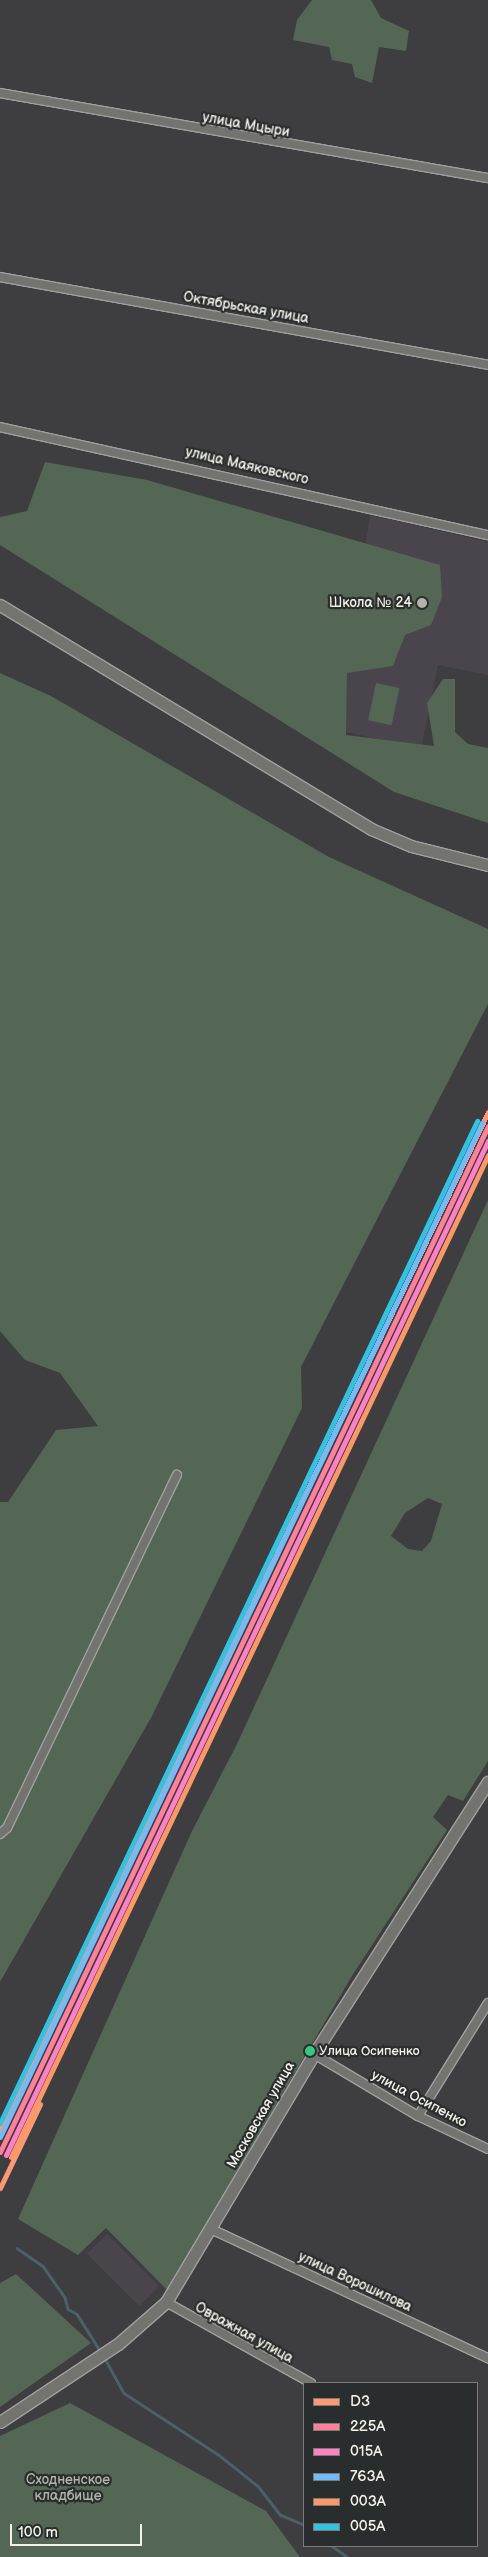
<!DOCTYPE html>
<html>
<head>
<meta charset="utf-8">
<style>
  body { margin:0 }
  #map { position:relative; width:488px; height:2557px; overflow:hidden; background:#3e3d40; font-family:"Balsamiq Sans",sans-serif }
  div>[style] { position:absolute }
  .built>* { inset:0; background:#4a454c; transform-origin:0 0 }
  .green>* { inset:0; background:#546654; transform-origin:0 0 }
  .stream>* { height:2.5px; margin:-1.25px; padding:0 1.25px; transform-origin:1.25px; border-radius:1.25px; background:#49616a }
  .roads { filter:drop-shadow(1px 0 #a09f9f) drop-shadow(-1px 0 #a09f9f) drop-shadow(0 1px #a09f9f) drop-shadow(0 -1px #a09f9f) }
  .street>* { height:8px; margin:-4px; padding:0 4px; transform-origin:4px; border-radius:4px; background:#737370 }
  .secondary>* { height:11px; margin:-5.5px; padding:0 5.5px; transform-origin:5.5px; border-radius:5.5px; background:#737370 }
  .rail-1>* { height:5px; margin:-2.5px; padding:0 2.5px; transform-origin:2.5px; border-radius:2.5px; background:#fa9973 }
  .rail-2>* { height:5px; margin:-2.5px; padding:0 2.5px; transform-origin:2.5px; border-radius:2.5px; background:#ff8098 }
  .rail-3>* { height:5px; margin:-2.5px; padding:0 2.5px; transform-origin:2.5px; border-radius:2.5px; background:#ff80c5 }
  .rail-4>* { height:5px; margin:-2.5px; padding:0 2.5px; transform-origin:2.5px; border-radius:2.5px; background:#73baf8 }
  .rail-5>* { height:5px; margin:-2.5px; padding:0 2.5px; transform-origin:2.5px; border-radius:2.5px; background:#fc9868 }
  .rail-6>* { height:5px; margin:-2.5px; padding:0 2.5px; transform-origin:2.5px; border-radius:2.5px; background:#33c2e2 }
  .dots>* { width:14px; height:14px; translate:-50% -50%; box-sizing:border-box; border:2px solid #2a2d2e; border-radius:50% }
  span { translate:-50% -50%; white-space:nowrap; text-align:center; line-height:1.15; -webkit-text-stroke:4.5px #2a2d2e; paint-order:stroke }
  .bus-label { font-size:13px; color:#f4f1e8 }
  .left { translate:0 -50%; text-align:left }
  .street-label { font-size:14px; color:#f4f1e8 }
  .poi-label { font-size:14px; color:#f4f1e8 }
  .right { translate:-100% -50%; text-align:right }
  .park-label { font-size:14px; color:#aeb5a7 }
  .legend { position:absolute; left:303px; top:2382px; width:175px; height:165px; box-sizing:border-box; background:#2a2d2e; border:1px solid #7b7b78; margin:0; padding:6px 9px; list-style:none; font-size:15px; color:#f4f1e8 }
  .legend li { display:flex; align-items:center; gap:10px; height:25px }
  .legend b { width:25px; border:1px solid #7b7b78 }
  .scale { position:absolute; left:10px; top:2524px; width:132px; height:22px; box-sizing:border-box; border:2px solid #f4f1e8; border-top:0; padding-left:6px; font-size:15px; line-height:18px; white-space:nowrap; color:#f4f1e8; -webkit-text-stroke:4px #2a2d2e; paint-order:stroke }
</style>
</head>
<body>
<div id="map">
  <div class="built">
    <i style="clip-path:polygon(370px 515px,488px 542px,488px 675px,438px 665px,421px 749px,338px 730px)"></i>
    <i style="left:107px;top:2234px;width:74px;height:28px;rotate:45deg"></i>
  </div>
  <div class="green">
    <i style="clip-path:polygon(312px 0,371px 0,381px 18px,409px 31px,406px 51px,379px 47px,372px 83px,355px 77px,352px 64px,332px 60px,329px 47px,293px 40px,297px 20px)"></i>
    <i style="clip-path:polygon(45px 462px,147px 480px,440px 565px,442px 597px,431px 625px,405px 635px,393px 666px,347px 673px,346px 735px,434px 746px,427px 703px,443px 679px,455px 679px,455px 732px,468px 744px,488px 748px,488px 823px,394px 792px,0 545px,0 517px,27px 511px)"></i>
    <i style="clip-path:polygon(0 673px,51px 696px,329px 857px,488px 929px,488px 1004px,301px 1367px,302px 1408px,152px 1716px,0 1982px,0 1502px,8px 1502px,56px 1430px,98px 1426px,60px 1373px,25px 1360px,0 1331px)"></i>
    <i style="left:376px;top:683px;width:24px;height:38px;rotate:12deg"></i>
    <i style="clip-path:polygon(evenodd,488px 1200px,488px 1761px,463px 1801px,448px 1795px,433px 1817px,447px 1830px,352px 1976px,167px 2290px,106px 2228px,78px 2255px,18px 2219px,192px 1831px,236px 1746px,488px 1200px,428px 1498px,442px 1504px,431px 1541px,422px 1551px,408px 1549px,391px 1536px,405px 1513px,428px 1498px)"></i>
    <i style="clip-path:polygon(16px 2274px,91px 2343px,0 2407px,0 2283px)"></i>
    <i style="clip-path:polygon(70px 2403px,266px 2511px,300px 2557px,0 2557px,0 2436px)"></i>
  </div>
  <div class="stream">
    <i style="left:17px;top:2248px;width:32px;rotate:35deg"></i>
    <i style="left:43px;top:2266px;width:38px;rotate:55deg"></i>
    <i style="left:65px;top:2297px;width:12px;rotate:76deg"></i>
    <i style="left:68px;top:2309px;width:10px;rotate:29deg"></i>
    <i style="left:77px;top:2314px;width:45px;rotate:57.7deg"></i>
    <i style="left:104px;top:2357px;width:41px;rotate:60.9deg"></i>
    <i style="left:124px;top:2393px;width:113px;rotate:33.1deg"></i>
    <i style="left:219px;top:2455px;width:50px;rotate:38.5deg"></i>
    <i style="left:258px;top:2486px;width:37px;rotate:52deg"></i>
    <i style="left:281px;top:2515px;width:25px;rotate:23deg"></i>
    <i style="left:332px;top:2546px;width:19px;rotate:35deg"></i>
  </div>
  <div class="roads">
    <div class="street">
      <i style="left:0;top:93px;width:495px;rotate:9.9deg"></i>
      <i style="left:0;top:277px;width:496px;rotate:10.2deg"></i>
      <i style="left:0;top:427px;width:500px;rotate:12.5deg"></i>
      <i style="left:0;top:1834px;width:9px;rotate:-41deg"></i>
      <i style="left:7px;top:1828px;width:392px;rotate:-64.3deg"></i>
      <i style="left:314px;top:2054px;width:121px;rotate:30.8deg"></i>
      <i style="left:418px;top:2116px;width:77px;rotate:25.2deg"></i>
      <i style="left:418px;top:2116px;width:133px;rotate:-58.2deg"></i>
      <i style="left:211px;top:2229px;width:306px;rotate:25deg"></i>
      <i style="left:166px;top:2302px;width:166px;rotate:29.2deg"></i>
    </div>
    <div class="secondary">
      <i style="left:0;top:605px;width:433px;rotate:31.1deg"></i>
      <i style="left:371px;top:829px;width:43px;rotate:23deg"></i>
      <i style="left:411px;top:846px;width:79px;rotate:13.9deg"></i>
      <i style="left:0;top:2422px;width:141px;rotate:-33.5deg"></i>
      <i style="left:118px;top:2344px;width:64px;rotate:-41.2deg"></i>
      <i style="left:166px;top:2302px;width:295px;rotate:-59.2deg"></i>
      <i style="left:317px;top:2049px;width:317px;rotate:-57.4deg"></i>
    </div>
  </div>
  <div class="rail-1">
    <i style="left:0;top:2131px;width:1130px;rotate:-64.41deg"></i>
    <i style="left:0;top:2188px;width:93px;rotate:-64.5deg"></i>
  </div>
  <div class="rail-2">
    <i style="left:0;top:2152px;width:1136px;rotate:-64.56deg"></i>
  </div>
  <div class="rail-3">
    <i style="left:6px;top:2155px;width:1123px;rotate:-64.58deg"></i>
  </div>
  <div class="rail-4">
    <i style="left:0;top:2137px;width:1123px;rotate:-64.58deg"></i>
  </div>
  <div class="rail-5">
    <i style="left:11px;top:2157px;width:1110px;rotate:-64.54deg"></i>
  </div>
  <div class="rail-6">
    <i style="left:0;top:2123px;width:1110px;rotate:-64.54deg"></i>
  </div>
  <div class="dots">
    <i style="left:422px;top:603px;background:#b4b2ad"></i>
    <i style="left:310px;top:2051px;background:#33ca7d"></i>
  </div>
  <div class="bus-label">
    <span class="left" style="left:319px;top:2051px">Улица Осипенко</span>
  </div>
  <div class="street-label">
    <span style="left:246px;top:125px;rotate:10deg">улица Мцыри</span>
    <span style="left:246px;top:308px;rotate:10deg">Октябрьская улица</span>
    <span style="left:247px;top:466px;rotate:13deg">улица Маяковского</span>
    <span style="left:419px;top:2099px;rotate:28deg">улица Осипенко</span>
    <span style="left:261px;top:2115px;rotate:-60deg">Московская улица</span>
    <span style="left:355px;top:2282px;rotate:25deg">улица Ворошилова</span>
    <span style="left:244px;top:2333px;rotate:29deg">Овражная улица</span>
  </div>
  <div class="poi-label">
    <span class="right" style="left:412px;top:603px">Школа № 24</span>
  </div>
  <div class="park-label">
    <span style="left:68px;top:2488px">Сходненское<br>кладбище</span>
  </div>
  <ul class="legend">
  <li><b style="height:6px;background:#fa9973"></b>D3</li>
  <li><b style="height:6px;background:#ff8098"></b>225А</li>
  <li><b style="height:6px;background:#ff80c5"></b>015А</li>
  <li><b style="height:6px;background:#73baf8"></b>763А</li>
  <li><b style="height:6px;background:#fc9868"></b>003А</li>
  <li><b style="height:6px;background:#33c2e2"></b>005А</li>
  </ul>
  <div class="scale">100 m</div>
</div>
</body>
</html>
